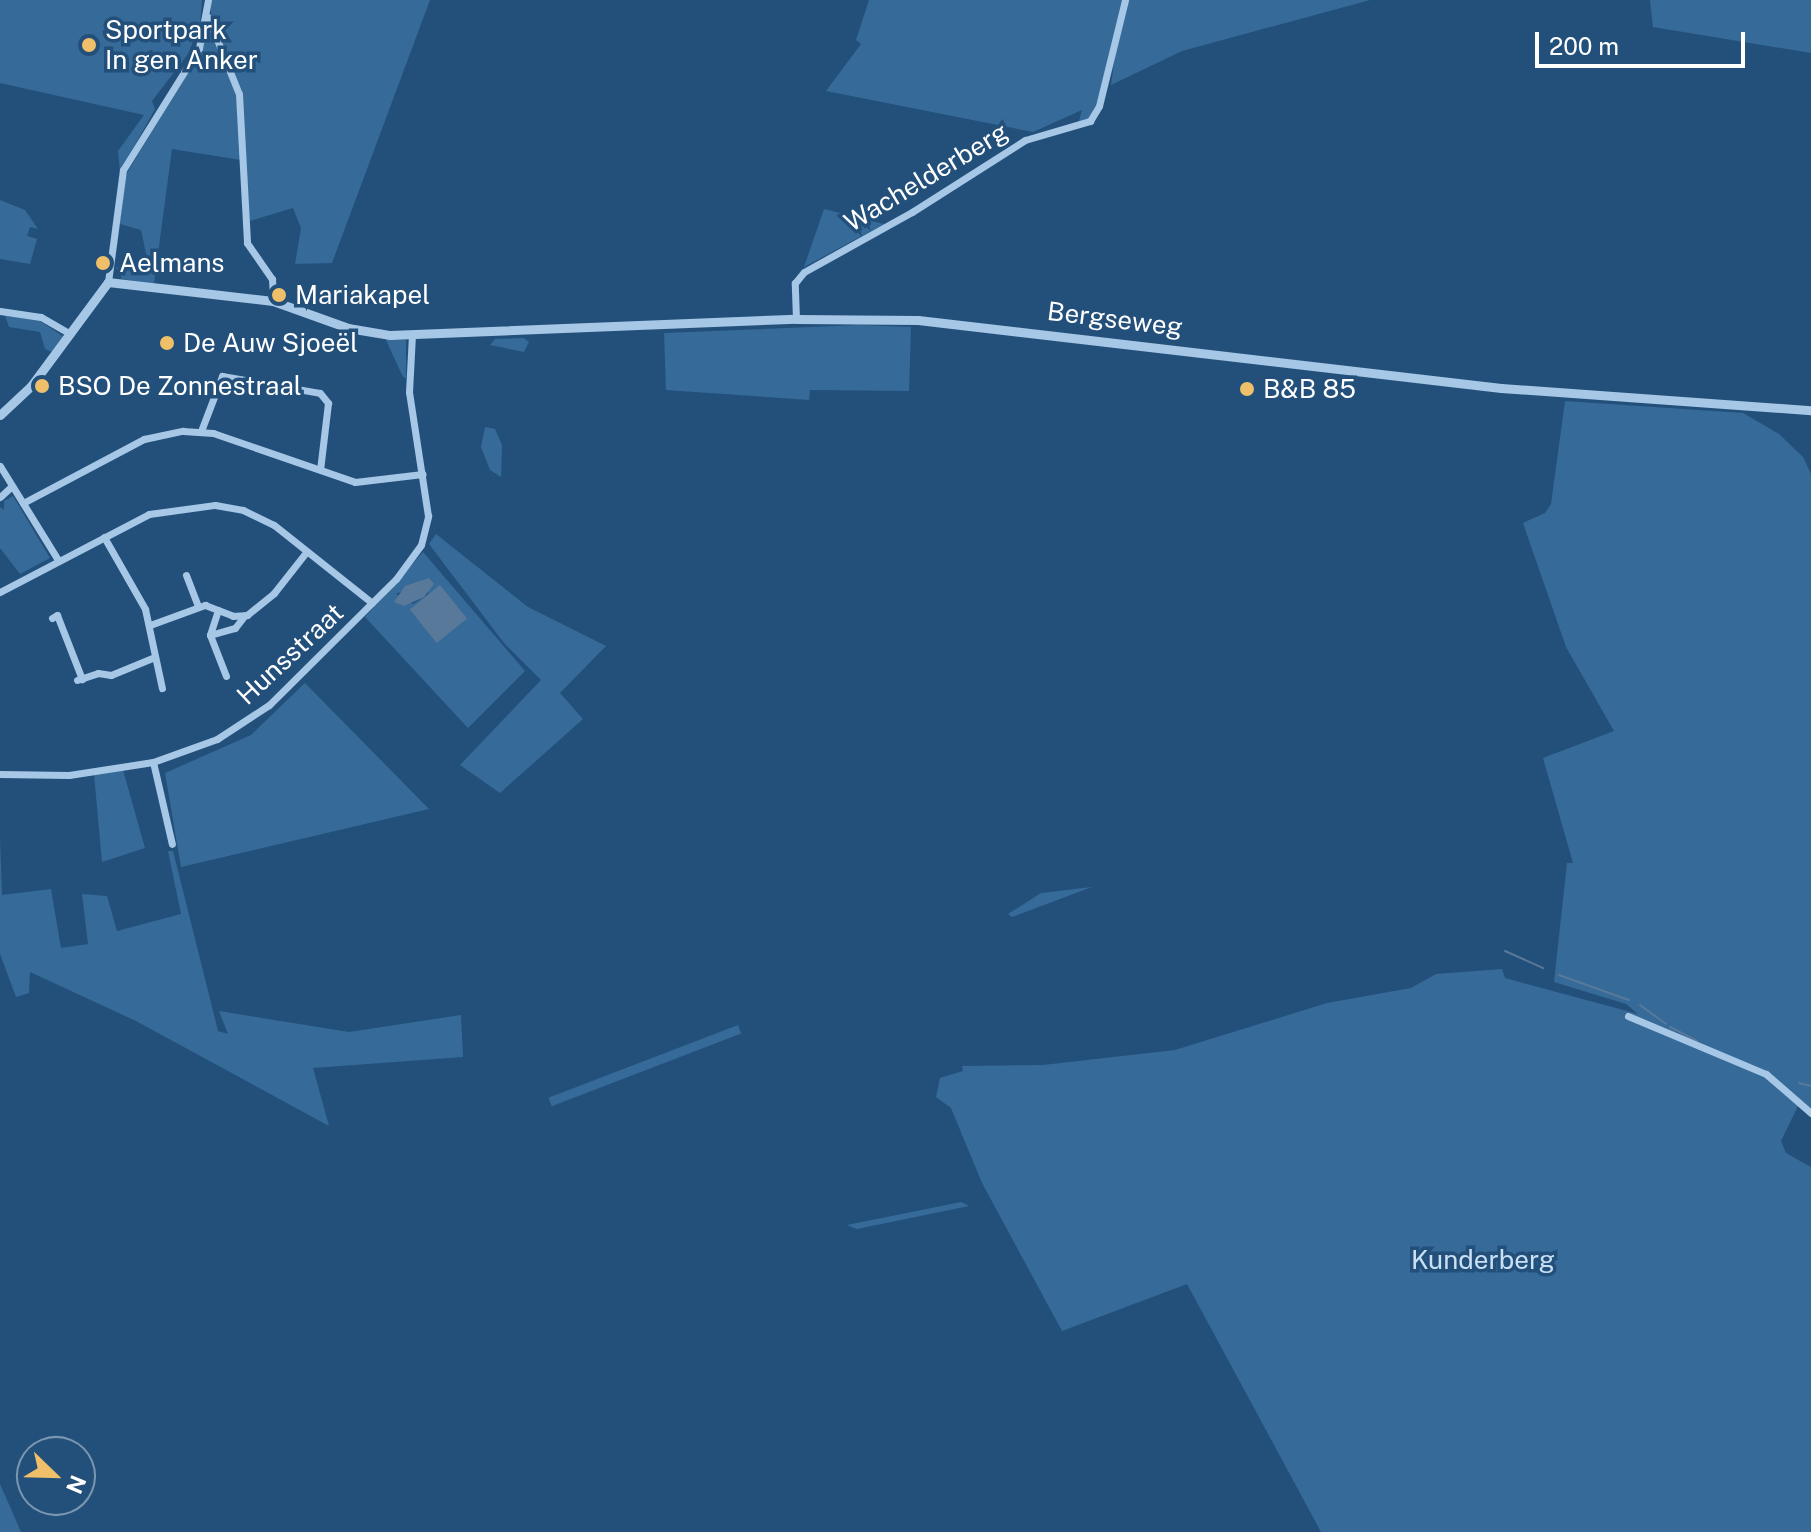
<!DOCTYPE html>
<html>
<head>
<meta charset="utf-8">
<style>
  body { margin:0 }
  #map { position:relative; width:1811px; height:1532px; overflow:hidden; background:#23507b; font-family:"Public Sans",sans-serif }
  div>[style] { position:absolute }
  .green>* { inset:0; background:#366a98; transform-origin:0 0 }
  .water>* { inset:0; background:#587999; transform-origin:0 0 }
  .stream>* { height:2px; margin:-1px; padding:0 1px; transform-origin:1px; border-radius:1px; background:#587999 }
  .minor>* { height:7px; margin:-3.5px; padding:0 3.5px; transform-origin:3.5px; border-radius:3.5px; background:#a6c7e5 }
  .tertiary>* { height:9px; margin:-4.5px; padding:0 4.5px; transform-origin:4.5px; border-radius:4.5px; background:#a6c7e5 }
  .dots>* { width:22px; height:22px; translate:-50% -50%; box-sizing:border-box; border:4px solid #23507b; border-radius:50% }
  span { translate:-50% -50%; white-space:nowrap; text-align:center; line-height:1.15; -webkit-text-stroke:7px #23507b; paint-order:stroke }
  .poi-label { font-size:26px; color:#fff }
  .left { translate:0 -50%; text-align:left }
  .street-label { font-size:26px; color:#fff }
  .park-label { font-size:26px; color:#c9e0f4 }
  .north { position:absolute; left:16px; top:1436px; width:80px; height:80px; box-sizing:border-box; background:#23507b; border:2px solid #7b96b0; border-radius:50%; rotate:113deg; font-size:22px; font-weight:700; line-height:32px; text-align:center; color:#fff }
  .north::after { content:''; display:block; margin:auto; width:28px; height:36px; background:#f0bf69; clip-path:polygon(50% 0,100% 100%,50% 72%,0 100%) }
  .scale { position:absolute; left:1535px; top:32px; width:210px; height:36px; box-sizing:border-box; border:4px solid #fff; border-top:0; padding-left:10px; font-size:24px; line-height:28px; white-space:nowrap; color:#fff; -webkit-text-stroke:6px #23507b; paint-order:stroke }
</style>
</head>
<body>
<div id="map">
  <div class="green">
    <i style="clip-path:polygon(0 0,202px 0,200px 26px,188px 54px,152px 101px,155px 109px,120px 172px,118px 151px,144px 115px,0 83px)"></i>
    <i style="clip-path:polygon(210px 0,430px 0,332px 263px,295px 264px,301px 228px,293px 208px,247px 222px,241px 94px,212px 22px)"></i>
    <i style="clip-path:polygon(869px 0,1370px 0,1182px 51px,1111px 85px,1119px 28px,1095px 118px,1078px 124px,1082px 110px,1033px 132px,826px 91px,861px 44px,856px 40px)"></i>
    <i style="clip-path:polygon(1650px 0,1811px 0,1811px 53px,1653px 27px)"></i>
    <i style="clip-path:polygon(209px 26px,236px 87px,241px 160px,172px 149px,154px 284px,122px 279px,116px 267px,132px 268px,147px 258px,141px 230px,120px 224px,124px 178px,197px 57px)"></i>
    <i style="clip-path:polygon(0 200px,25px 210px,38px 229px,30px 227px,27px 236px,37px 239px,30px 264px,0 259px)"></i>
    <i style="clip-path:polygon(824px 209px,884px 224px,804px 267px)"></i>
    <i style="clip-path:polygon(5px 316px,37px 319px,64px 337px,52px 352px,45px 349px,40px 332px,9px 327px)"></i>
    <i style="clip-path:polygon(860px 325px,911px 327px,909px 391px,810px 390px,809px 400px,666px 390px,664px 333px)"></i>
    <i style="clip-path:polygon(385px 338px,406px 340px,406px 378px,403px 377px)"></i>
    <i style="clip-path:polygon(524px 338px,529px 342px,524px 352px,490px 345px,495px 339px)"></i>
    <i style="clip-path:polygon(1565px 401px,1743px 413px,1779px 434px,1803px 457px,1811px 474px,1811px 1110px,1799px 1104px,1781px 1141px,1786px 1153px,1811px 1167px,1811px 1532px,1321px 1532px,1187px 1284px,1062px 1331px,982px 1183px,951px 1108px,936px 1097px,940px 1078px,963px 1071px,962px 1066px,1043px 1065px,1175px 1050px,1327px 1003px,1411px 988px,1436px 974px,1502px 969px,1505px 978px,1638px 1014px,1626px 1004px,1554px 982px,1567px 863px,1573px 863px,1543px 758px,1614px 731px,1566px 647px,1523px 523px,1545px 513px,1551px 504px)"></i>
    <i style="clip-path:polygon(485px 427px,495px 429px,502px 445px,501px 477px,490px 470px,481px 447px)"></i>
    <i style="clip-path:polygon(13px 496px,50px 558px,20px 574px,0 548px,0 507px,4px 510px,4px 501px)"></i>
    <i style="clip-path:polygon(436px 534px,528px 607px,606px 646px,560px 693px,583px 719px,500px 793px,460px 765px,541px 680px,504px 643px,429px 544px)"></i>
    <i style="clip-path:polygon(evenodd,423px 552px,525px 671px,468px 728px,365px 617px,423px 552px,427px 580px,428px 594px,413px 604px,396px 594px,427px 580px)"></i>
    <i style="clip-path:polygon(305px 683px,429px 809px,181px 867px,165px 773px,251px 735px)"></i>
    <i style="clip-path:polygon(123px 770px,145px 848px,102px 862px,94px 774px)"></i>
    <i style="clip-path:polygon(0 838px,2px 895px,51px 889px,61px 948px,88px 944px,82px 894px,107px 896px,117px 931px,181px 914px,168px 851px,173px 851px,218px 1031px,228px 1034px,219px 1011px,349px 1032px,461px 1015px,463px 1057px,313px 1068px,329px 1126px,136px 1021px,30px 972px,29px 993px,16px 997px,0 954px)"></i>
    <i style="clip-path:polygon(1092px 887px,1012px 917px,1008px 914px,1041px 893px)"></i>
    <i style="left:738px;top:1025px;width:9px;height:203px;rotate:69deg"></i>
    <i style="clip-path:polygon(961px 1202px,969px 1206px,857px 1229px,847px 1225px)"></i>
    <i style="clip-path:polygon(0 1484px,11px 1509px,21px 1532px,0 1532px)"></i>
  </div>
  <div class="water">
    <i style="clip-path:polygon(429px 578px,434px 584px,424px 597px,404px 606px,394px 602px,405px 586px)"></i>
    <i style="left:440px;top:585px;width:43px;height:39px;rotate:51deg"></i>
  </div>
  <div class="stream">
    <i style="left:1505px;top:951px;width:42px;rotate:24.1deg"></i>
    <i style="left:1559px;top:975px;width:74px;rotate:19.7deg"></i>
    <i style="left:1640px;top:1005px;width:32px;rotate:36deg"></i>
    <i style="left:1670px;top:1027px;width:30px;rotate:27deg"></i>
    <i style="left:1799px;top:1083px;width:12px;rotate:14deg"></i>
  </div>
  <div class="minor">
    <i style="left:208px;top:17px;width:83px;rotate:68.1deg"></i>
    <i style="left:239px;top:94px;width:149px;rotate:86.9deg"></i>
    <i style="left:247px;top:243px;width:44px;rotate:55.2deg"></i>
    <i style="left:272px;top:279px;width:22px;rotate:87deg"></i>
    <i style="left:108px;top:282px;width:113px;rotate:-82.4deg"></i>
    <i style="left:123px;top:170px;width:144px;rotate:-58.1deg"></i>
    <i style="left:199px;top:48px;width:49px;rotate:-79.4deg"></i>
    <i style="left:0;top:311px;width:41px;rotate:8.3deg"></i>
    <i style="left:41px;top:317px;width:34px;rotate:30deg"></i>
    <i style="left:796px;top:319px;width:36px;rotate:-92deg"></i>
    <i style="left:795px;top:283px;width:14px;rotate:-51deg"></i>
    <i style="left:804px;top:272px;width:124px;rotate:-29.1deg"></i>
    <i style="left:912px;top:212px;width:134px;rotate:-32.5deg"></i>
    <i style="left:1025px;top:140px;width:68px;rotate:-16.3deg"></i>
    <i style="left:1090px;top:121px;width:17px;rotate:-59deg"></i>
    <i style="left:1099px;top:106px;width:109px;rotate:-76.2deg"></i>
    <i style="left:201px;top:431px;width:59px;rotate:-69.1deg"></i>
    <i style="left:222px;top:376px;width:99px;rotate:9.8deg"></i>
    <i style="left:320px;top:393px;width:13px;rotate:51deg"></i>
    <i style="left:328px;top:403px;width:67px;rotate:96.8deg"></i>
    <i style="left:0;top:466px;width:110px;rotate:58.3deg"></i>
    <i style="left:0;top:497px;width:16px;rotate:-43deg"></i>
    <i style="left:23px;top:503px;width:137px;rotate:-27.9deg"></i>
    <i style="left:144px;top:439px;width:40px;rotate:-12deg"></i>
    <i style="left:183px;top:431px;width:30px;rotate:4deg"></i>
    <i style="left:213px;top:433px;width:150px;rotate:19deg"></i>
    <i style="left:355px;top:482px;width:68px;rotate:-6.7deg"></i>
    <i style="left:104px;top:537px;width:83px;rotate:60.3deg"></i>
    <i style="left:145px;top:609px;width:81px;rotate:77.9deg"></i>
    <i style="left:186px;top:575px;width:33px;rotate:69deg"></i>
    <i style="left:0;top:592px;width:168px;rotate:-27.6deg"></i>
    <i style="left:149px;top:514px;width:67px;rotate:-7.8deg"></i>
    <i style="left:215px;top:505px;width:28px;rotate:10deg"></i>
    <i style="left:243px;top:510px;width:34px;rotate:26deg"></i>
    <i style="left:274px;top:525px;width:125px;rotate:38.5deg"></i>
    <i style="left:218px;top:610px;width:26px;rotate:108deg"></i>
    <i style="left:210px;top:635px;width:44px;rotate:68.7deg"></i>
    <i style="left:52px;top:618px;width:6px;rotate:-31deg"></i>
    <i style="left:57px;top:615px;width:69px;rotate:68.7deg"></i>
    <i style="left:150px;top:625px;width:59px;rotate:-20deg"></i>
    <i style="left:205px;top:605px;width:30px;rotate:21deg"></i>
    <i style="left:233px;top:616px;width:14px;rotate:-4deg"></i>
    <i style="left:247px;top:615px;width:35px;rotate:-39deg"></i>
    <i style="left:274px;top:593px;width:53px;rotate:-51.8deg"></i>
    <i style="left:210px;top:635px;width:26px;rotate:-16deg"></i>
    <i style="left:235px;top:628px;width:15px;rotate:-53deg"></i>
    <i style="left:77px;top:680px;width:22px;rotate:-18deg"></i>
    <i style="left:98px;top:673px;width:13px;rotate:9deg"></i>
    <i style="left:111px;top:675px;width:44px;rotate:-22.5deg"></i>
    <i style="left:153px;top:762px;width:84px;rotate:77deg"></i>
    <i style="left:0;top:774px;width:69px;rotate:0.8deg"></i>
    <i style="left:69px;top:775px;width:85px;rotate:-8.8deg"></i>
    <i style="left:153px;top:762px;width:68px;rotate:-19.8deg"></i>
    <i style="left:217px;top:739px;width:62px;rotate:-33.2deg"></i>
    <i style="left:269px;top:705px;width:179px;rotate:-44.8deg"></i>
    <i style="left:396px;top:579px;width:42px;rotate:-53.7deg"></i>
    <i style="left:421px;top:545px;width:30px;rotate:-76deg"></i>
    <i style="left:428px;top:516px;width:125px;rotate:-98.7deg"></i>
    <i style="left:409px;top:392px;width:57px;rotate:-87deg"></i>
    <i style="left:1628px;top:1016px;width:150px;rotate:22.8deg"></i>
    <i style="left:1766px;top:1074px;width:60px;rotate:40.9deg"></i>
  </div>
  <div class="tertiary">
    <i style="left:0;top:415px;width:42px;rotate:-43.1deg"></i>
    <i style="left:31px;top:386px;width:129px;rotate:-53.5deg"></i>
    <i style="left:108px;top:282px;width:166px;rotate:6.6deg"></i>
    <i style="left:273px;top:301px;width:80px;rotate:19.8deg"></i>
    <i style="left:348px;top:328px;width:43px;rotate:9.5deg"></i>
    <i style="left:390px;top:335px;width:406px;rotate:-2.3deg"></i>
    <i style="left:796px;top:319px;width:122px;rotate:0.5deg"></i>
    <i style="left:918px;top:320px;width:587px;rotate:6.65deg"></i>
    <i style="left:1501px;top:388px;width:311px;rotate:4.1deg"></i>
  </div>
  <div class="dots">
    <i style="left:89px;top:45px;background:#f0bf69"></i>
    <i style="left:103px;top:263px;background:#f0bf69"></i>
    <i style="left:279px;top:295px;background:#f0bf69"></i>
    <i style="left:167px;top:343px;background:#f0bf69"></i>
    <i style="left:42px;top:386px;background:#f0bf69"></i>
    <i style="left:1247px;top:389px;background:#f0bf69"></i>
  </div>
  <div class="poi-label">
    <span class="left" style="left:105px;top:45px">Sportpark<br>In gen Anker</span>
    <span class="left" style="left:119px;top:263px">Aelmans</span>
    <span class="left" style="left:295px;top:295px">Mariakapel</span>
    <span class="left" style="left:183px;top:343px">De Auw Sjoeël</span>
    <span class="left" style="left:58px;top:386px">BSO De Zonnestraal</span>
    <span class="left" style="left:1263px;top:389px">B&amp;B 85</span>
  </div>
  <div class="street-label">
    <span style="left:926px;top:177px;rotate:-31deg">Wachelderberg</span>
    <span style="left:1115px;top:319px;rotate:7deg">Bergseweg</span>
    <span style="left:290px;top:654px;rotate:-43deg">Hunsstraat</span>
  </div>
  <div class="park-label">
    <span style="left:1483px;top:1260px">Kunderberg</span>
  </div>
  <div class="north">N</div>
  <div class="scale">200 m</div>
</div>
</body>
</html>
